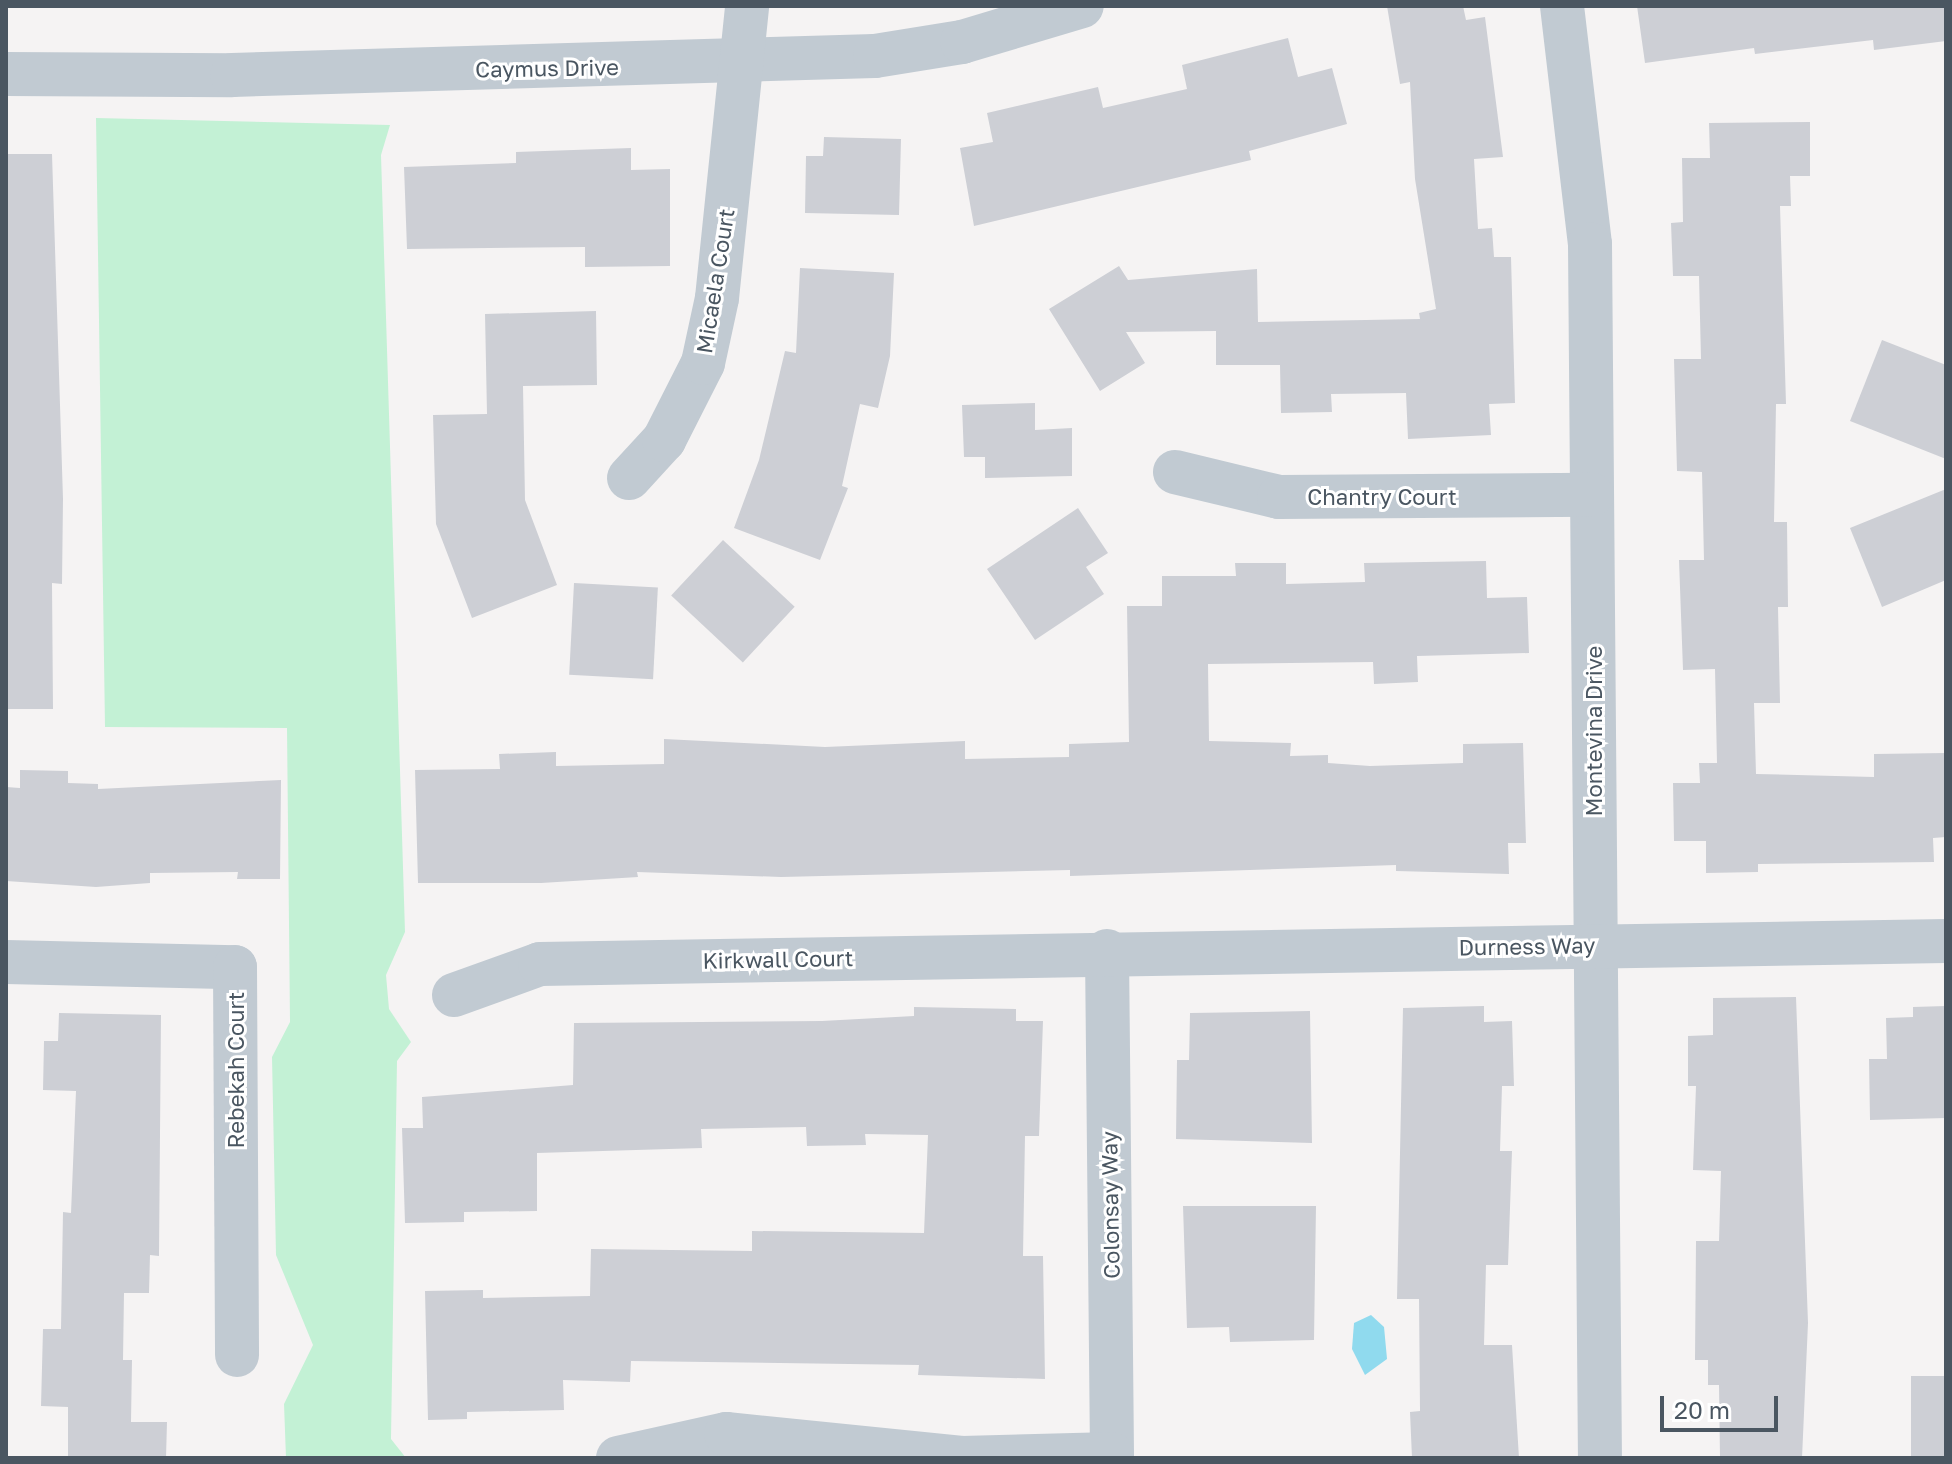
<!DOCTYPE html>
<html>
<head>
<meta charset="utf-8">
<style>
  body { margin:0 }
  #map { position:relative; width:1952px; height:1464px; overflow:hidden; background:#f5f3f3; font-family:"Golos Text",sans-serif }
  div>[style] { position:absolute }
  .green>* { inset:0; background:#c3f1d5 }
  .water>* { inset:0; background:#90daee }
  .building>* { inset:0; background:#cdcfd5; transform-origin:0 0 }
  .minor>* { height:44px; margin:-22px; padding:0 22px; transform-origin:22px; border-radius:22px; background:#c1cad2 }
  span { translate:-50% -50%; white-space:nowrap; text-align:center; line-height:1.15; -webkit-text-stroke:6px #fff; paint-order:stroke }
  .street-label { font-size:22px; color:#4a5661 }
  .frame { position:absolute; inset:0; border:8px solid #4a5661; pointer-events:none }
  .scale { position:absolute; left:1660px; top:1396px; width:118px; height:36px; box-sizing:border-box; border:4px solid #4a5661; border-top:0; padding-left:10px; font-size:24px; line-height:28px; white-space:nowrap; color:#4a5661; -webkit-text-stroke:6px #fff; paint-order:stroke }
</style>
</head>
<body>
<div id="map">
  <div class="green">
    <i style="clip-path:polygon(96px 118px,390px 125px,381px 155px,405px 932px,386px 975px,389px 1009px,411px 1042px,397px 1061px,391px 1439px,406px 1458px,286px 1458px,284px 1404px,313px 1345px,276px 1255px,272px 1057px,290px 1022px,287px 728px,105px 727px)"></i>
  </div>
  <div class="water">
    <i style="clip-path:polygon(1371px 1315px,1384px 1327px,1387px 1359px,1365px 1375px,1352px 1349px,1354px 1323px)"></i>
  </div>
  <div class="building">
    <i style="clip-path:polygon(1387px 6px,1463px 6px,1466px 20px,1485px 17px,1503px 157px,1474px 159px,1478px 229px,1492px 228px,1494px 257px,1511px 257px,1515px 403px,1489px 404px,1491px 435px,1408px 439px,1406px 393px,1331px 394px,1332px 412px,1281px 413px,1280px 365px,1216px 365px,1216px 331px,1126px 332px,1145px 363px,1100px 391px,1049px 309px,1119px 266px,1128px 280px,1257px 269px,1258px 322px,1420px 319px,1419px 313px,1436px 309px,1415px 179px,1410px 82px,1400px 84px)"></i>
    <i style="clip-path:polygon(1637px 6px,1946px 6px,1946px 41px,1874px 50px,1873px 40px,1755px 54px,1754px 48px,1645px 63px)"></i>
    <i style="clip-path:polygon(1288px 38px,1298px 77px,1332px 68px,1347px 124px,1249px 151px,1251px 160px,974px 226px,960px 148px,993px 142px,987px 113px,1098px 87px,1103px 108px,1187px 89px,1182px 65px)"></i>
    <i style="clip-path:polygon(1810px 122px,1810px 176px,1790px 176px,1791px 206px,1780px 206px,1786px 404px,1776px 404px,1774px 522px,1787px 522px,1788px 607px,1778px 607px,1780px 703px,1754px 703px,1756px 774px,1874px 777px,1874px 754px,1946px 753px,1946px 837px,1933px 838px,1934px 862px,1758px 864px,1758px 872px,1706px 873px,1706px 841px,1674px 841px,1673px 783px,1700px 783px,1699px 763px,1717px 763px,1715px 669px,1683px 670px,1679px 560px,1704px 560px,1702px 472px,1677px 471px,1674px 359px,1701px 359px,1699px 276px,1673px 276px,1671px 223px,1683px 222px,1682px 158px,1710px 158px,1709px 123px)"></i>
    <i style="clip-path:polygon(824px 137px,901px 139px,899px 215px,805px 213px,806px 156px,823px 156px)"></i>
    <i style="clip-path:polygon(631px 148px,631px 170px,670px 169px,670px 266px,585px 267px,585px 247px,407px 249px,404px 167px,516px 163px,516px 152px)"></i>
    <i style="clip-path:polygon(6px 154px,52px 154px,63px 499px,62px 584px,52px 583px,53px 709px,6px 709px)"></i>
    <i style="clip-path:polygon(800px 268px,894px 273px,890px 356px,878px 408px,860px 404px,842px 486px,848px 488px,820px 560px,734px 528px,759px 460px,785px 351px,796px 353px)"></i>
    <i style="clip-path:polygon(596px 311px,597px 385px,523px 386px,525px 500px,557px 585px,472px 618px,436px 524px,433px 415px,487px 414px,485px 314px)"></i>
    <i style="clip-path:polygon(1882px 340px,1946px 365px,1946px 459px,1850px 421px)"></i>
    <i style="clip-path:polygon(1035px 403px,1035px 430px,1072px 428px,1072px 476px,985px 478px,985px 457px,964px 457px,962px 405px)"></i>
    <i style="clip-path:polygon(1946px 489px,1946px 580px,1882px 607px,1850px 528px)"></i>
    <i style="clip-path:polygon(1078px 508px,1108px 553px,1086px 567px,1104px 594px,1035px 640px,987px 569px)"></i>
    <i style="left:723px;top:540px;width:98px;height:76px;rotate:43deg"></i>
    <i style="clip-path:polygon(1486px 561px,1487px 598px,1527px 597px,1529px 653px,1417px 656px,1418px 682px,1374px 684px,1373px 662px,1208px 664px,1209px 741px,1291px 743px,1290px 756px,1328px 755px,1328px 763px,1370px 766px,1463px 763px,1463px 744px,1523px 743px,1526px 843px,1508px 843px,1509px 874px,1396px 871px,1396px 865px,1070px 876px,1070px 870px,781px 877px,637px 872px,638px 877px,541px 883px,418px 883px,415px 770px,500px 769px,499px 754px,556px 752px,556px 766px,664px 764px,664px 739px,825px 747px,965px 741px,965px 759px,1069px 757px,1069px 744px,1129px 742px,1127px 606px,1162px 606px,1162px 576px,1236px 576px,1235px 563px,1286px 563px,1286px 584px,1365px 582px,1364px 563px)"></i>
    <i style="left:574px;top:583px;width:84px;height:92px;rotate:3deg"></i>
    <i style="clip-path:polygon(20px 770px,68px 771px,68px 783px,98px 784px,98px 789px,281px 780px,280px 879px,237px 879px,238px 872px,150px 873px,150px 883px,96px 887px,6px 881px,6px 787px,20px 788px)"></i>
    <i style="clip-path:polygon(1796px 997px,1808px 1323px,1802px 1458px,1720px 1458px,1719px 1385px,1708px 1385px,1708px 1360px,1695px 1360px,1696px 1241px,1719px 1241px,1721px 1171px,1693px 1170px,1696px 1086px,1688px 1086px,1688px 1036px,1713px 1035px,1713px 998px)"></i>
    <i style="clip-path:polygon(1484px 1006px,1484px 1022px,1512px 1021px,1514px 1086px,1502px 1086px,1500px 1151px,1512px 1151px,1508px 1265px,1486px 1265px,1484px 1345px,1512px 1345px,1519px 1458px,1412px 1458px,1410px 1412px,1420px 1411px,1419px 1299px,1397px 1299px,1403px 1008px)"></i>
    <i style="clip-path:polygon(1946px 1006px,1946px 1118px,1870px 1120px,1869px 1059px,1887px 1059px,1886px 1018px,1913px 1017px,1913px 1007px)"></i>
    <i style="clip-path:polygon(914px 1007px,1016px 1009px,1016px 1021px,1043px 1021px,1039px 1136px,1025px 1136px,1023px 1256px,1043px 1256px,1045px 1379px,918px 1375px,919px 1365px,631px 1361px,630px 1382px,563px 1380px,564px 1410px,467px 1412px,467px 1419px,428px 1420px,425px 1291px,483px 1290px,483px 1298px,590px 1296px,591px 1249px,752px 1251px,752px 1231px,924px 1233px,928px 1135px,865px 1134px,866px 1145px,807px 1146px,806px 1127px,701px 1129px,702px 1148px,537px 1153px,537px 1211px,464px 1212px,464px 1222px,405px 1223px,402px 1128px,423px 1128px,422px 1097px,573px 1085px,574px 1023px,822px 1021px,914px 1016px)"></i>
    <i style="clip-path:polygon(1310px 1011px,1312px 1143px,1176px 1139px,1177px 1060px,1189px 1060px,1190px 1013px)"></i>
    <i style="clip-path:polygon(59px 1013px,161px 1015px,159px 1256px,150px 1255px,149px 1293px,124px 1293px,123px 1360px,132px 1360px,131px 1422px,167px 1422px,166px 1458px,68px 1458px,68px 1407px,41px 1406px,43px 1329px,61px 1329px,63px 1212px,71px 1213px,76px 1091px,43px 1090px,44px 1041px,58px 1041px)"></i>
    <i style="clip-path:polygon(1183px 1206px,1316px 1206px,1314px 1340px,1230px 1342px,1229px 1327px,1187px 1328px)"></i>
    <i style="left:1911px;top:1376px;width:35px;height:82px"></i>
  </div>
  <div class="minor">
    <i style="left:1562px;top:6px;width:240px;rotate:83.3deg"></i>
    <i style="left:1590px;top:244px;width:1214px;rotate:89.53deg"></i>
    <i style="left:6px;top:74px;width:226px;rotate:0.3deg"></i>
    <i style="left:232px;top:75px;width:643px;rotate:-1.69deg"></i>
    <i style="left:875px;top:56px;width:88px;rotate:-9.1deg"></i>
    <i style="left:962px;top:42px;width:125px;rotate:-16.7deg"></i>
    <i style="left:1175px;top:472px;width:107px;rotate:13.5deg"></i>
    <i style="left:1279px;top:497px;width:313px;rotate:-0.4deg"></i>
    <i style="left:629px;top:478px;width:52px;rotate:-47.4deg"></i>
    <i style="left:664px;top:440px;width:86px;rotate:-63.1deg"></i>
    <i style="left:703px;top:363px;width:66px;rotate:-77.8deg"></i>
    <i style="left:717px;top:298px;width:294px;rotate:-84.1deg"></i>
    <i style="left:1107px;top:951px;width:507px;rotate:89.43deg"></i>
    <i style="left:6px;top:962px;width:229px;rotate:1.3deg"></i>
    <i style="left:235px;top:967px;width:388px;rotate:89.7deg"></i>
    <i style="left:454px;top:995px;width:91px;rotate:-19.8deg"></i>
    <i style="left:540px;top:964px;width:1406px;rotate:-0.94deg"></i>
    <i style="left:618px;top:1458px;width:111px;rotate:-12.5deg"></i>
    <i style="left:726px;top:1434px;width:237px;rotate:5.8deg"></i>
    <i style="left:962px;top:1458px;width:150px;rotate:-1.5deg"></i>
  </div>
  <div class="street-label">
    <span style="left:547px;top:68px;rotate:-1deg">Caymus Drive</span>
    <span style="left:715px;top:281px;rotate:-81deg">Micaela Court</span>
    <span style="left:1382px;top:497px">Chantry Court</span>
    <span style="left:1594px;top:731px;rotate:-90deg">Montevina Drive</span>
    <span style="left:1527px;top:946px;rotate:-1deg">Durness Way</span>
    <span style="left:778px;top:959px;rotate:-1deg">Kirkwall Court</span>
    <span style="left:236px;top:1070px;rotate:-90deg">Rebekah Court</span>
    <span style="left:1110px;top:1205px;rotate:-91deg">Colonsay Way</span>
  </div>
  <div class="frame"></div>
  <div class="scale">20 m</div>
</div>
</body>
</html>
